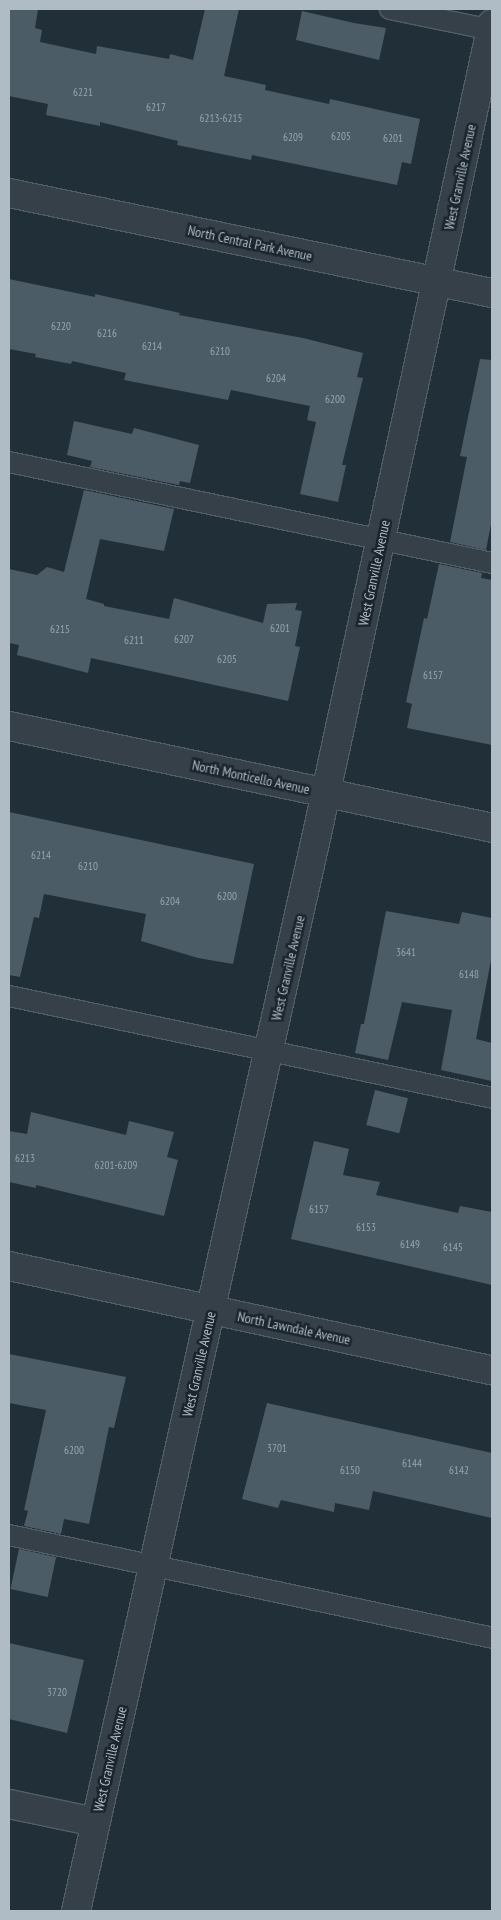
<!DOCTYPE html>
<html>
<head>
<meta charset="utf-8">
<style>
  body { margin:0 }
  #map { position:relative; width:501px; height:1920px; overflow:hidden; background:#212f39; font-family:"PT Sans Narrow",sans-serif }
  div>[style] { position:absolute }
  .building>* { inset:0; background:#4c5c67; transform-origin:0 0 }
  .roads { filter:drop-shadow(1px 0 #525e67) drop-shadow(-1px 0 #525e67) drop-shadow(0 1px #525e67) drop-shadow(0 -1px #525e67) }
  .lane>* { height:20px; margin:-10px; padding:0 10px; transform-origin:10px; border-radius:10px; background:#354049 }
  .street>* { height:28px; margin:-14px; padding:0 14px; transform-origin:14px; border-radius:14px; background:#354049 }
  span { translate:-50% -50%; white-space:nowrap; text-align:center; line-height:1.15; -webkit-text-stroke:5px #1a252e; paint-order:stroke }
  .number-label { font-size:11px; color:#96a3ae }
  .number-label span { -webkit-text-stroke-width:0 }
  .street-label { font-size:14px; color:#afbbc5 }
  .frame { position:absolute; inset:0; border:10px solid #afbbc5; pointer-events:none }
</style>
</head>
<body>
<div id="map">
  <div class="building">
    <i style="clip-path:polygon(9px 9px,38px 9px,35px 28px,42px 30px,40px 42px,96px 54px,97px 46px,169px 59px,170px 54px,193px 60px,205px 9px,239px 9px,224px 76px,266px 85px,265px 90px,329px 104px,330px 99px,420px 119px,411px 164px,402px 162px,397px 185px,252px 155px,251px 160px,177px 145px,178px 141px,100px 122px,100px 126px,46px 115px,48px 104px,9px 96px)"></i>
    <i style="clip-path:polygon(302px 11px,354px 23px,386px 28px,379px 60px,296px 40px)"></i>
    <i style="clip-path:polygon(9px 279px,95px 297px,95px 294px,180px 313px,179px 315px,303px 338px,363px 353px,357px 377px,363px 378px,342px 465px,346px 465px,338px 502px,300px 494px,316px 422px,307px 420px,310px 406px,231px 390px,228px 400px,124px 380px,126px 373px,72px 361px,71px 364px,35px 357px,36px 354px,9px 349px)"></i>
    <i style="clip-path:polygon(480px 359px,492px 360px,492px 519px,486px 550px,450px 542px,467px 457px,460px 456px)"></i>
    <i style="clip-path:polygon(74px 421px,132px 434px,134px 428px,199px 445px,190px 483px,180px 481px,179px 485px,90px 467px,92px 461px,67px 455px)"></i>
    <i style="clip-path:polygon(84px 490px,174px 509px,164px 551px,100px 539px,86px 599px,104px 604px,104px 606px,169px 619px,174px 598px,263px 623px,267px 604px,297px 603px,295px 610px,302px 611px,295px 646px,300px 647px,288px 701px,91px 658px,88px 673px,17px 655px,19px 645px,9px 643px,9px 569px,37px 575px,47px 567px,64px 572px)"></i>
    <i style="clip-path:polygon(439px 564px,482px 573px,481px 578px,492px 580px,492px 745px,407px 728px,412px 704px,406px 702px,424px 618px,427px 619px)"></i>
    <i style="clip-path:polygon(9px 812px,254px 864px,233px 964px,198px 958px,141px 941px,146px 914px,44px 894px,39px 918px,34px 917px,20px 977px,9px 975px)"></i>
    <i style="clip-path:polygon(386px 911px,459px 924px,462px 912px,492px 918px,492px 955px,476px 1039px,492px 1043px,492px 1081px,441px 1070px,452px 1010px,402px 1002px,388px 1060px,355px 1053px,361px 1024px,364px 1024px)"></i>
    <i style="left:375px;top:1090px;width:34px;height:36px;rotate:14deg"></i>
    <i style="clip-path:polygon(31px 1112px,126px 1135px,129px 1121px,174px 1132px,167px 1157px,178px 1160px,164px 1216px,36px 1185px,36px 1188px,9px 1182px,9px 1131px,27px 1134px)"></i>
    <i style="clip-path:polygon(314px 1141px,349px 1149px,343px 1175px,380px 1182px,376px 1195px,458px 1213px,460px 1206px,492px 1212px,492px 1285px,291px 1239px)"></i>
    <i style="clip-path:polygon(9px 1354px,126px 1377px,114px 1428px,109px 1427px,89px 1524px,64px 1519px,61px 1534px,24px 1526px,28px 1511px,24px 1510px,46px 1410px,9px 1403px)"></i>
    <i style="clip-path:polygon(267px 1403px,492px 1453px,492px 1518px,373px 1491px,369px 1510px,335px 1503px,334px 1512px,281px 1500px,278px 1508px,242px 1499px)"></i>
    <i style="left:19px;top:1549px;width:38px;height:41px;rotate:12deg"></i>
    <i style="clip-path:polygon(9px 1643px,84px 1660px,67px 1733px,9px 1719px)"></i>
  </div>
  <div class="roads">
    <div class="lane">
      <i style="left:390px;top:9px;width:104px;rotate:11.6deg"></i>
      <i style="left:9px;top:462px;width:493px;rotate:11.8deg"></i>
      <i style="left:9px;top:996px;width:494px;rotate:11.9deg"></i>
      <i style="left:9px;top:1535px;width:494px;rotate:12deg"></i>
    </div>
    <div class="street">
      <i style="left:9px;top:193px;width:493px;rotate:11.7deg"></i>
      <i style="left:9px;top:726px;width:494px;rotate:11.9deg"></i>
      <i style="left:9px;top:1266px;width:494px;rotate:12.2deg"></i>
      <i style="left:9px;top:1804px;width:88px;rotate:11.8deg"></i>
      <i style="left:76px;top:1911px;width:1094px;rotate:-77.39deg"></i>
      <i style="left:315px;top:843px;width:838px;rotate:-77.8deg"></i>
    </div>
  </div>
  <div class="number-label">
    <span style="left:83px;top:92px">6221</span>
    <span style="left:156px;top:107px">6217</span>
    <span style="left:221px;top:118px">6213-6215</span>
    <span style="left:341px;top:136px">6205</span>
    <span style="left:293px;top:137px">6209</span>
    <span style="left:393px;top:138px">6201</span>
    <span style="left:61px;top:326px">6220</span>
    <span style="left:107px;top:333px">6216</span>
    <span style="left:152px;top:346px">6214</span>
    <span style="left:220px;top:351px">6210</span>
    <span style="left:276px;top:378px">6204</span>
    <span style="left:335px;top:399px">6200</span>
    <span style="left:280px;top:628px">6201</span>
    <span style="left:60px;top:629px">6215</span>
    <span style="left:184px;top:639px">6207</span>
    <span style="left:134px;top:640px">6211</span>
    <span style="left:227px;top:659px">6205</span>
    <span style="left:433px;top:675px">6157</span>
    <span style="left:41px;top:855px">6214</span>
    <span style="left:88px;top:866px">6210</span>
    <span style="left:227px;top:896px">6200</span>
    <span style="left:170px;top:901px">6204</span>
    <span style="left:406px;top:952px">3641</span>
    <span style="left:469px;top:974px">6148</span>
    <span style="left:25px;top:1158px">6213</span>
    <span style="left:116px;top:1165px">6201-6209</span>
    <span style="left:319px;top:1209px">6157</span>
    <span style="left:366px;top:1227px">6153</span>
    <span style="left:410px;top:1244px">6149</span>
    <span style="left:453px;top:1247px">6145</span>
    <span style="left:277px;top:1448px">3701</span>
    <span style="left:74px;top:1450px">6200</span>
    <span style="left:412px;top:1463px">6144</span>
    <span style="left:350px;top:1470px">6150</span>
    <span style="left:459px;top:1470px">6142</span>
    <span style="left:57px;top:1692px">3720</span>
  </div>
  <div class="street-label">
    <span style="left:460px;top:177px;rotate:-78deg">West Granville Avenue</span>
    <span style="left:250px;top:243px;rotate:12deg">North Central Park Avenue</span>
    <span style="left:374px;top:573px;rotate:-78deg">West Granville Avenue</span>
    <span style="left:251px;top:777px;rotate:12deg">North Monticello Avenue</span>
    <span style="left:288px;top:968px;rotate:-77deg">West Granville Avenue</span>
    <span style="left:294px;top:1328px;rotate:12deg">North Lawndale Avenue</span>
    <span style="left:199px;top:1364px;rotate:-77deg">West Granville Avenue</span>
    <span style="left:110px;top:1759px;rotate:-77deg">West Granville Avenue</span>
  </div>
  <div class="frame"></div>
</div>
</body>
</html>
